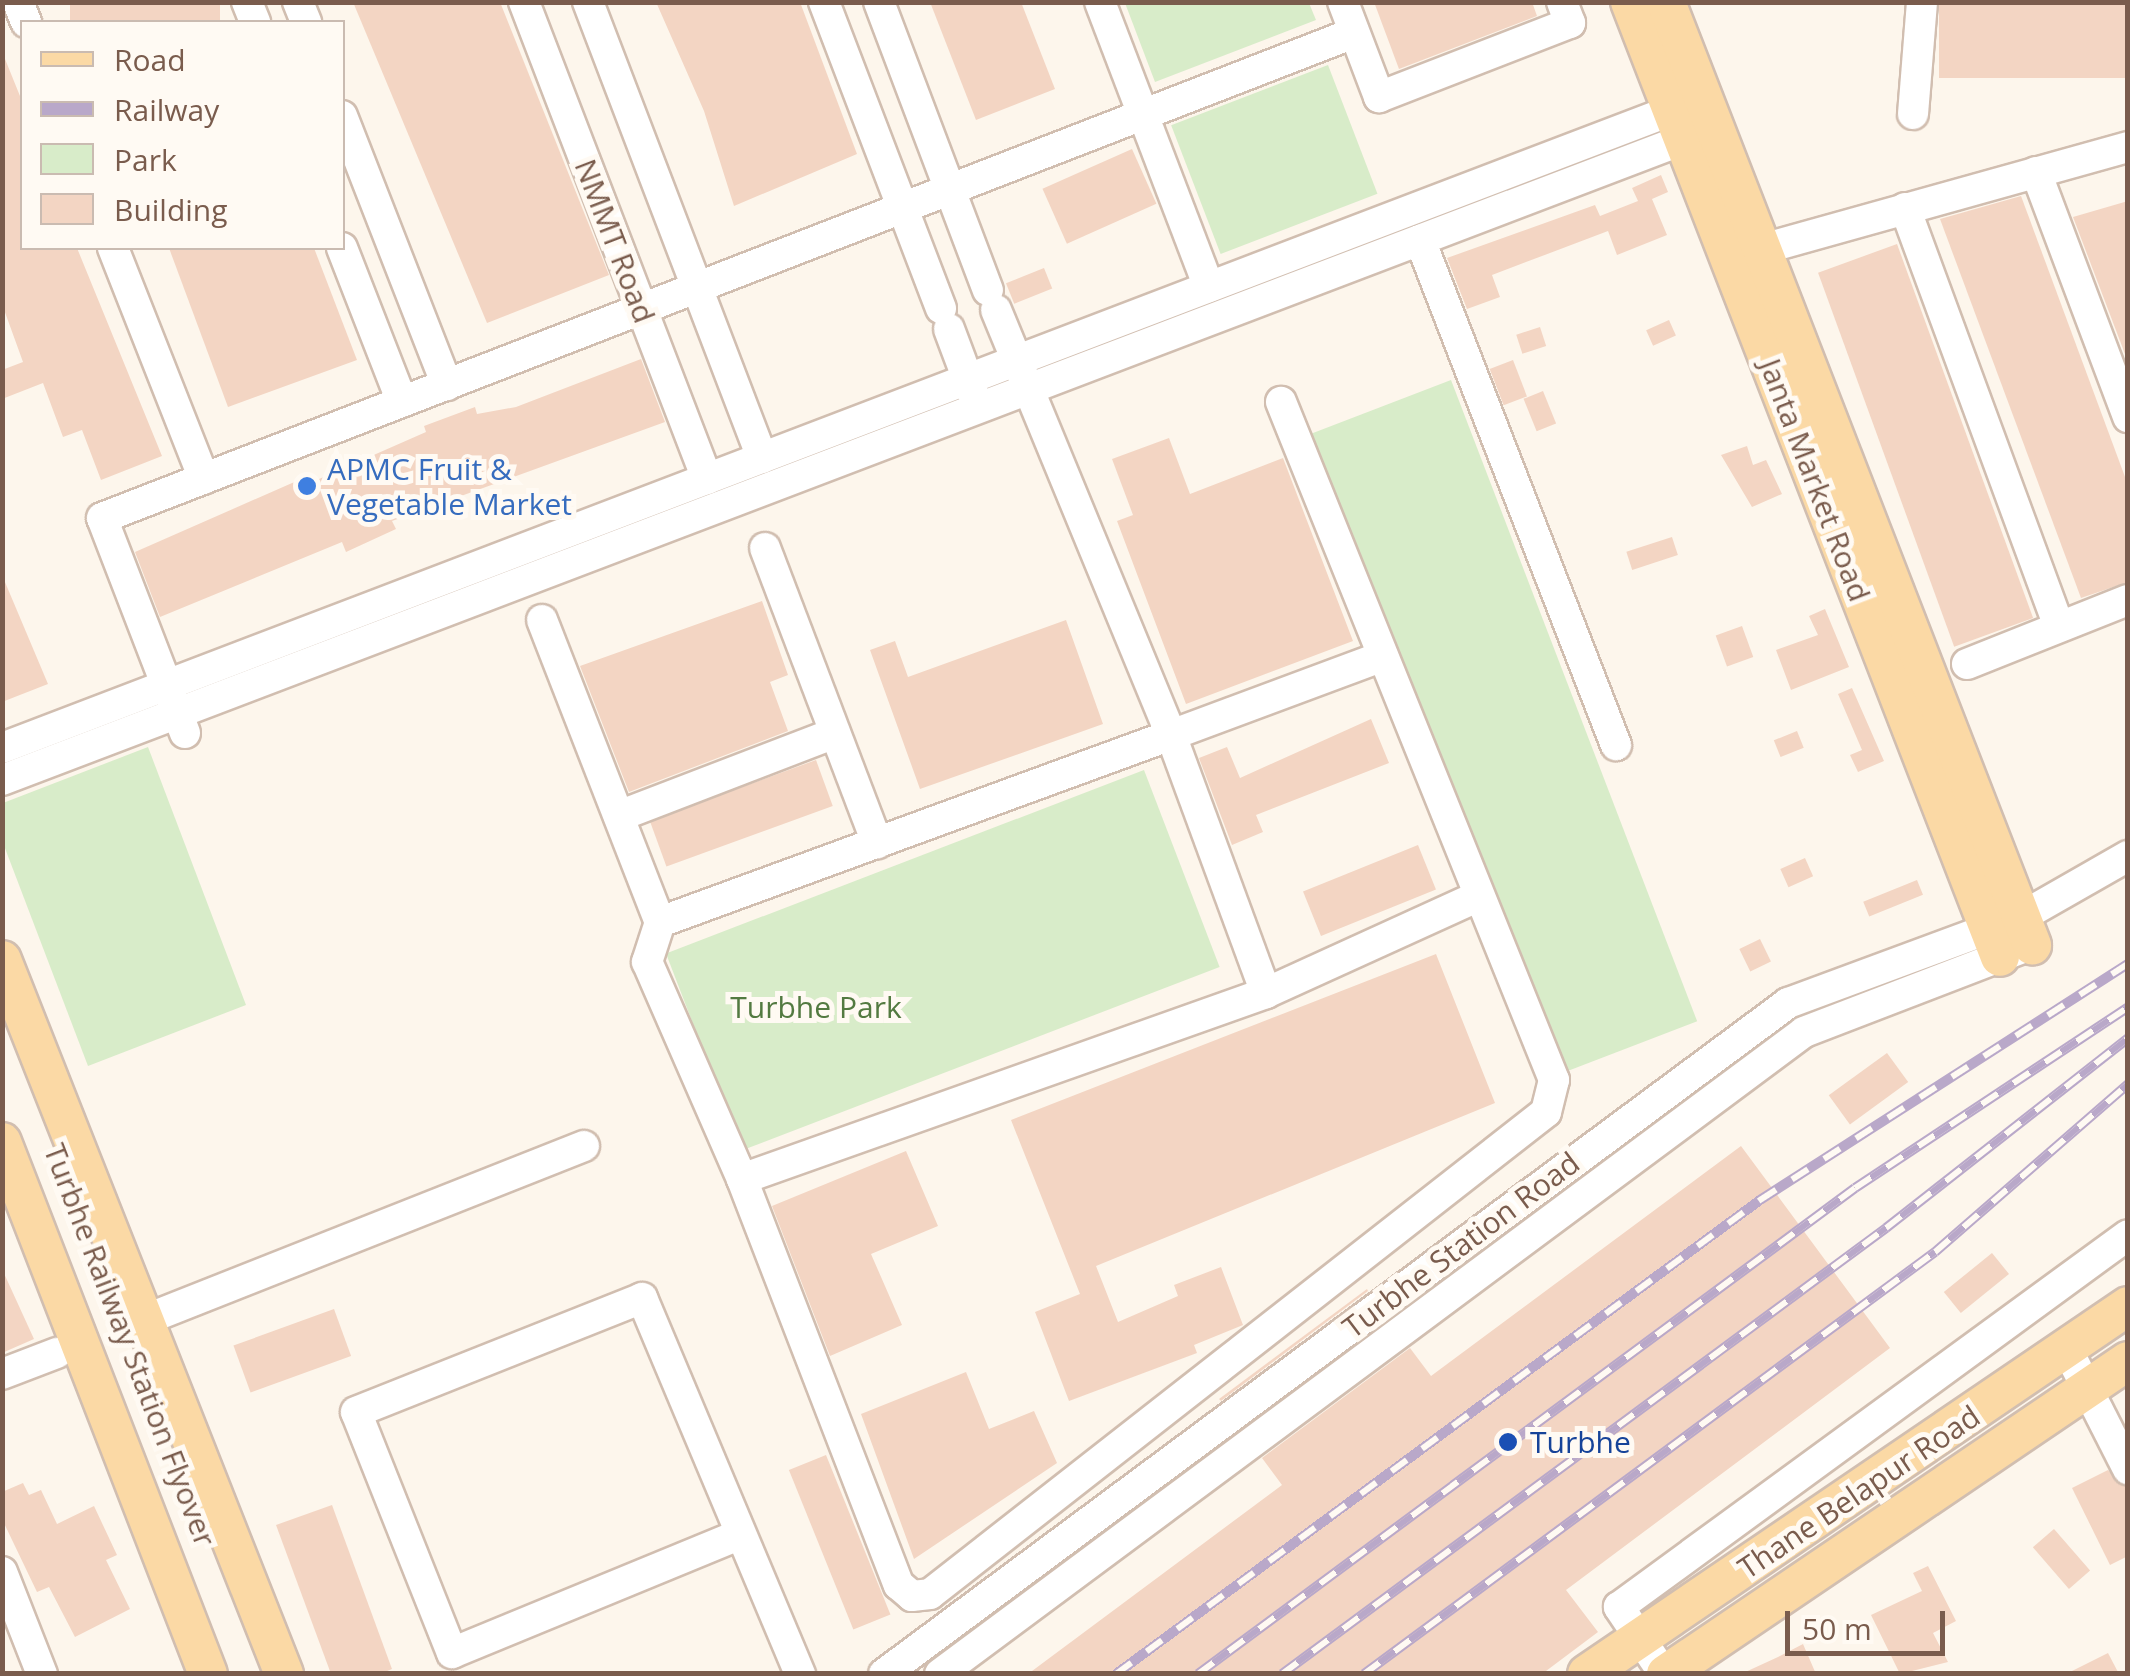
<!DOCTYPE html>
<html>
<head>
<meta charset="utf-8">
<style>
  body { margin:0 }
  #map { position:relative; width:2130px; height:1676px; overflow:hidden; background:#fdf6ec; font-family:"Open Sans",sans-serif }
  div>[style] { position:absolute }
  .green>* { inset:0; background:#d8ecc9; transform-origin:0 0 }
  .building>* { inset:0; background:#f3d5c3; transform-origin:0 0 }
  .roads { filter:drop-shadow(2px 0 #d1beb0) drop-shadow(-2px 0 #d1beb0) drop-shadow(0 2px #d1beb0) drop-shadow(0 -2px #d1beb0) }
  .minor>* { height:30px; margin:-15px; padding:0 15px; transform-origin:15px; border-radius:15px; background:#fff }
  .major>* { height:38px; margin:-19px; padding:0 19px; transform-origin:19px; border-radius:19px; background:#fbd9a5 }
  .rail>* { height:10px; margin-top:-5px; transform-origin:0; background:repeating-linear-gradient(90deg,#fffaf3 0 19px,#b9a8c9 0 38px); box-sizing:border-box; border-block:2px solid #b9a8c9 }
  .dots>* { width:28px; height:28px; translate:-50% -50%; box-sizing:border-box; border:5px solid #fffaf3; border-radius:50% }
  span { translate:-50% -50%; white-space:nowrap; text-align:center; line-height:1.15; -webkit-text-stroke:10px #fffaf3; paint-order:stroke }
  .street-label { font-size:30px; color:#7a5c4d }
  .shop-label { font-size:30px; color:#366cbe }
  .left { translate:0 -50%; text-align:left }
  .park-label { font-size:30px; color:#537a41 }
  .transit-label { font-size:30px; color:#164399 }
  .frame { position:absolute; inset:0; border:5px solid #7a5c4d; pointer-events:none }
  .legend { position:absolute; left:20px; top:20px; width:325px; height:230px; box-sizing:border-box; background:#fffaf3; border:2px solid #cabbb1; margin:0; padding:12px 18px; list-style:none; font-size:30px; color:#7a5c4d }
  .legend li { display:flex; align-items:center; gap:20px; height:50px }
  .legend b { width:50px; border:2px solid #cabbb1 }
  .scale { position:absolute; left:1785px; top:1611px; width:160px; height:45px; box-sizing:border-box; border:5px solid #7a5c4d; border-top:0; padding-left:12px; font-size:30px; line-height:35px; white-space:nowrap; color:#7a5c4d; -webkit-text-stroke:8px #fffaf3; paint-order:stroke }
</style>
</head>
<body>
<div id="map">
  <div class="green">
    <i style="clip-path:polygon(1125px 3px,1309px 3px,1316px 20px,1155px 82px)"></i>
    <i style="left:1328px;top:65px;width:138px;height:168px;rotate:69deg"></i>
    <i style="left:1451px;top:380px;width:687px;height:152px;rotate:69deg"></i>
    <i style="clip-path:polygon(148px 747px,246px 1005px,88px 1066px,3px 843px,3px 803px)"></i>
    <i style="left:1144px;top:770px;width:211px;height:512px;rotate:69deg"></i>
  </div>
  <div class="building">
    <i style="left:70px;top:2px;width:150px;height:22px"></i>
    <i style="clip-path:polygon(353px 2px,500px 2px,609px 275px,487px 323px)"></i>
    <i style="clip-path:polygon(656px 2px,800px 2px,857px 154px,734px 206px,704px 111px)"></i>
    <i style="clip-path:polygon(930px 2px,1021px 2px,1055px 89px,976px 120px)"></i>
    <i style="clip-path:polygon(1374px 2px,1532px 2px,1537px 16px,1399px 69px)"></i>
    <i style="left:2128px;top:2px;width:76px;height:189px;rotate:90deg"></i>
    <i style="clip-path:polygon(3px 54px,22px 101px,22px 248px,77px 248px,162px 456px,101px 480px,82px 430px,63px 437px,43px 383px,2px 399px,2px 370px,23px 362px,2px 304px)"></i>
    <i style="left:1132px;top:149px;width:60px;height:98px;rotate:66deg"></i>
    <i style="clip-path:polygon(1661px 175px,1668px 192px,1652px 199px,1667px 235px,1617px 255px,1608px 231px,1492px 275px,1500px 297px,1467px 309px,1447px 258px,1595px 205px,1600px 216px,1638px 201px,1632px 188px)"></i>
    <i style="clip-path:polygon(2021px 196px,2128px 485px,2128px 582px,2081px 598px,1940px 219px)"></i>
    <i style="clip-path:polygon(2128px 201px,2128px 362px,2073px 217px)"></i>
    <i style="left:1897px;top:244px;width:398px;height:84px;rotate:70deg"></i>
    <i style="clip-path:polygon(169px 248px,314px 248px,357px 360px,228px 407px)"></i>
    <i style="left:1044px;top:268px;width:22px;height:41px;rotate:68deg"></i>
    <i style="left:1669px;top:320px;width:17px;height:25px;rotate:66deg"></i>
    <i style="left:1540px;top:327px;width:20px;height:25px;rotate:72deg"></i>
    <i style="clip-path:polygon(641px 359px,665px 422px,392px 521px,396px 529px,346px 552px,342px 542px,160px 617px,135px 552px,308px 476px,310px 483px,426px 432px,424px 426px,475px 407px,477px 414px,516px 407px)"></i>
    <i style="left:1513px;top:360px;width:39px;height:25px;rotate:69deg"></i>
    <i style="left:1543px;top:391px;width:35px;height:21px;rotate:68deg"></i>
    <i style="clip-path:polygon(1169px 438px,1190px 494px,1283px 458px,1353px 641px,1186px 704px,1117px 521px,1133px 515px,1112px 459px)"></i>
    <i style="clip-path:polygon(1747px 446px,1753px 465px,1766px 460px,1782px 494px,1752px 507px,1721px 455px)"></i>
    <i style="left:1672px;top:537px;width:19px;height:48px;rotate:72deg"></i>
    <i style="clip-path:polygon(2px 575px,48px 684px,2px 702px)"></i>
    <i style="clip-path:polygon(762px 601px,788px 675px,770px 682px,788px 731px,629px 792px,580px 666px)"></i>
    <i style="clip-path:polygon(1825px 609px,1849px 667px,1791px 690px,1776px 650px,1818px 635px,1809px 616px)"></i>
    <i style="clip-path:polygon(1066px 620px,1103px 724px,920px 789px,870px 650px,895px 641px,908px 677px)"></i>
    <i style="left:1742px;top:626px;width:33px;height:28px;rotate:70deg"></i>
    <i style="clip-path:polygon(1852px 688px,1884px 761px,1858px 772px,1850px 755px,1862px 750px,1838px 694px)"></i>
    <i style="clip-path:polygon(1371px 719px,1389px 763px,1256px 815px,1263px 832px,1232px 845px,1199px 758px,1227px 747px,1240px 778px)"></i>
    <i style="left:1797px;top:731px;width:18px;height:25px;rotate:68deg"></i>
    <i style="left:816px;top:760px;width:49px;height:177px;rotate:70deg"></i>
    <i style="left:1418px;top:845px;width:48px;height:124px;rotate:68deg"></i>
    <i style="left:1805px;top:858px;width:20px;height:27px;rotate:66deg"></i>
    <i style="left:1917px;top:880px;width:16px;height:58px;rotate:68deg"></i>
    <i style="left:1760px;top:939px;width:25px;height:23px;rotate:64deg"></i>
    <i style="clip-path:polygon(1436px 954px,1495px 1103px,1096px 1266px,1118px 1322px,1178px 1296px,1174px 1285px,1221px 1267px,1243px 1325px,1194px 1345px,1197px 1353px,1069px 1401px,1035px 1312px,1080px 1294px,1011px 1120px)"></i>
    <i style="left:1887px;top:1053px;width:36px;height:72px;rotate:54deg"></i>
    <i style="clip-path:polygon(1741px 1146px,1890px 1348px,1566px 1590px,1598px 1632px,1542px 1674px,1028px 1674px,1282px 1485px,1262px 1458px,1410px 1348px,1431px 1376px)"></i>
    <i style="clip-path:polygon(906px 1151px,938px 1226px,871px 1254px,902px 1325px,830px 1356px,772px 1206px)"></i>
    <i style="left:1992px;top:1253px;width:27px;height:62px;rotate:51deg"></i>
    <i style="clip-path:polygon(2px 1269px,34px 1339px,2px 1353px)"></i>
    <i style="clip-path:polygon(1367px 1289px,1368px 1291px,1221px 1401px,1219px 1399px)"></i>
    <i style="left:334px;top:1309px;width:50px;height:107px;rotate:70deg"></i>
    <i style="clip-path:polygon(966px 1372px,989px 1429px,1034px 1411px,1057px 1463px,914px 1559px,861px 1414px)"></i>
    <i style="left:826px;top:1455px;width:172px;height:40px;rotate:68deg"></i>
    <i style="clip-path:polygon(2108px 1470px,2128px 1488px,2128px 1556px,2110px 1565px,2072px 1488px)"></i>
    <i style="clip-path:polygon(23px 1483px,29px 1495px,41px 1490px,57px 1524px,94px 1506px,117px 1555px,106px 1560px,130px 1609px,75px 1637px,49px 1587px,37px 1592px,2px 1519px,2px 1492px)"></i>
    <i style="clip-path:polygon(332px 1505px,392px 1669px,380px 1674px,331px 1674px,276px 1525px)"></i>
    <i style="left:2054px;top:1529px;width:55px;height:28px;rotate:49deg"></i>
    <i style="clip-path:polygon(1928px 1566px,1956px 1621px,1933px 1633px,1948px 1662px,1900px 1674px,1871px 1615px,1922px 1591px,1913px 1573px)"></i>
    <i style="clip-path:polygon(1803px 1644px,1816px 1674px,1741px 1674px,1778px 1657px)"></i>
    <i style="clip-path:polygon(2108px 1653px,2119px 1674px,2066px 1674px)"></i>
  </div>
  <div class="roads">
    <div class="minor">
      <i style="left:18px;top:2px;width:22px;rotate:68deg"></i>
      <i style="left:247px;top:2px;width:22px;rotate:68deg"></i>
      <i style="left:298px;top:2px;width:22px;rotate:68deg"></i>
      <i style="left:524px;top:2px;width:511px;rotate:69.01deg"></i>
      <i style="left:588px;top:2px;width:488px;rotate:69.1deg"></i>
      <i style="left:824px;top:2px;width:328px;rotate:69.1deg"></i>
      <i style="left:879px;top:2px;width:308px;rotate:69.3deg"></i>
      <i style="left:1100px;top:2px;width:305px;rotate:69.1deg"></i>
      <i style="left:1343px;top:2px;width:102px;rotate:69.2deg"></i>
      <i style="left:1379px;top:97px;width:205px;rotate:-21.2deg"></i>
      <i style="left:1570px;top:23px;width:22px;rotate:-111deg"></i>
      <i style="left:1913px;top:114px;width:112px;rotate:-85.4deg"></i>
      <i style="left:342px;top:116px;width:289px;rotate:68.7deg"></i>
      <i style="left:2036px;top:172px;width:262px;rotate:69.4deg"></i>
      <i style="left:1905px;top:208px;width:446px;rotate:69.8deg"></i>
      <i style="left:1420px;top:240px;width:542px;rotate:68.79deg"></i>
      <i style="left:113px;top:248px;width:248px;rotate:68.5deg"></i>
      <i style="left:342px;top:248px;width:165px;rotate:68.7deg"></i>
      <i style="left:1741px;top:255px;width:402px;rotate:-15.6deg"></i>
      <i style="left:996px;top:310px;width:460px;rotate:67.6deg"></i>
      <i style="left:1171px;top:735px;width:226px;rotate:-20.4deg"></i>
      <i style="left:949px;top:329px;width:72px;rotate:69.5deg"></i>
      <i style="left:765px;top:548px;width:316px;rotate:69.2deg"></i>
      <i style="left:542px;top:620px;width:324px;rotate:68.7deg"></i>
      <i style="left:1967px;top:664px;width:173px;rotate:-21.7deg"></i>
      <i style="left:185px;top:733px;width:230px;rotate:-111.1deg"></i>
      <i style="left:102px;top:518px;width:1343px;rotate:-21.18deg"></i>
      <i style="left:1171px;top:735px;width:275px;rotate:69.8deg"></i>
      <i style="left:1266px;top:993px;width:556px;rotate:160.46deg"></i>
      <i style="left:742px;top:1179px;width:237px;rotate:-113.6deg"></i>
      <i style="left:647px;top:962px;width:42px;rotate:-72deg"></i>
      <i style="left:660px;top:922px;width:544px;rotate:-20.1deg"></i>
      <i style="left:2px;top:748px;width:1808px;rotate:-20.9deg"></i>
      <i style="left:2px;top:780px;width:1820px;rotate:-20.85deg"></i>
      <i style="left:619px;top:816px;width:231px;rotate:-21deg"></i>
      <i style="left:1266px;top:993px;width:234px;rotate:-24.5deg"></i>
      <i style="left:742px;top:1179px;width:435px;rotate:68.9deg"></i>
      <i style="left:899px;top:1585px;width:17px;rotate:40deg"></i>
      <i style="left:912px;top:1596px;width:18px;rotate:-6deg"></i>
      <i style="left:930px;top:1594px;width:782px;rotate:-38.04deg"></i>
      <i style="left:1546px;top:1112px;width:33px;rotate:-76deg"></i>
      <i style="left:1554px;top:1080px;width:731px;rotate:-111.93deg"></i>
      <i style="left:147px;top:1319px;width:470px;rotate:-21.6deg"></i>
      <i style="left:2067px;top:1349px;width:135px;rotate:63.1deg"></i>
      <i style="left:2px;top:1374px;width:59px;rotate:-20.9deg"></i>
      <i style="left:736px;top:1536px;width:307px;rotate:157.6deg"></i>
      <i style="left:452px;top:1653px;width:259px;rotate:-111.7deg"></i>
      <i style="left:356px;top:1412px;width:308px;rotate:-21.7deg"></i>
      <i style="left:642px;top:1298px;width:408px;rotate:67.2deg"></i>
      <i style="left:2px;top:1572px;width:110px;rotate:68.6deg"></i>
      <i style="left:884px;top:1674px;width:1126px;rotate:-36.58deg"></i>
      <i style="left:1788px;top:1003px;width:248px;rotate:-20.3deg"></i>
      <i style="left:2021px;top:917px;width:123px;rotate:-29.7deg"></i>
      <i style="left:940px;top:1674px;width:1076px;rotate:-36.61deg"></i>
      <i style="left:1804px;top:1032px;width:231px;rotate:-21deg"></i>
      <i style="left:1664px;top:1674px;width:81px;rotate:-123.9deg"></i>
      <i style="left:1619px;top:1607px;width:630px;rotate:-36.16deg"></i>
    </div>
    <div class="major">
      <i style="left:1630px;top:2px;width:1024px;rotate:68.82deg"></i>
      <i style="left:1666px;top:2px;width:1012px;rotate:68.79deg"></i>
      <i style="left:2px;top:960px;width:768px;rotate:68.45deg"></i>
      <i style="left:2px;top:1142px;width:570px;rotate:68.83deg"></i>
      <i style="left:1587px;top:1674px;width:654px;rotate:-34.22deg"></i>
      <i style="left:1666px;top:1674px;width:558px;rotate:-34.12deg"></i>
    </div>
  </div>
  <div class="rail">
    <i style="left:1116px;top:1674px;width:800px;rotate:-36.35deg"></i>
    <i style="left:1760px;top:1200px;width:437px;rotate:-32.7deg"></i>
    <i style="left:1198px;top:1674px;width:817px;rotate:-36.49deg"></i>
    <i style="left:1855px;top:1188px;width:328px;rotate:-33.5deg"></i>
    <i style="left:1282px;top:1674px;width:751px;rotate:-36.44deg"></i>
    <i style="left:1886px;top:1228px;width:308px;rotate:-38.1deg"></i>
    <i style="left:1364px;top:1674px;width:710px;rotate:-36.47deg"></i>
    <i style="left:1935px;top:1252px;width:256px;rotate:-41deg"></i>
  </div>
  <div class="dots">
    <i style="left:307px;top:486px;background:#3f7fe0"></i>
    <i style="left:1508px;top:1442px;background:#1a4fb4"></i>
  </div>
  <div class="street-label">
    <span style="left:615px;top:241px;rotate:69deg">NMMT Road</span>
    <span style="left:1815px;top:480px;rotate:69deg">Janta Market Road</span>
    <span style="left:1461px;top:1245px;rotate:-37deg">Turbhe Station Road</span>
    <span style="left:130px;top:1345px;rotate:69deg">Turbhe Railway Station Flyover</span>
    <span style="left:1859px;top:1492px;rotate:-34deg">Thane Belapur Road</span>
  </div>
  <div class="shop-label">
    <span class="left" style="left:327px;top:486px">APMC Fruit &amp;<br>Vegetable Market</span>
  </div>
  <div class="park-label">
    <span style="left:816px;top:1007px">Turbhe Park</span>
  </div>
  <div class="transit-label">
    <span class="left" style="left:1530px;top:1442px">Turbhe</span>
  </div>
  <div class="frame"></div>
  <ul class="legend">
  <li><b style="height:12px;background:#fbd9a5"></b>Road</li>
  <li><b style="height:12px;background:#b9a8c9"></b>Railway</li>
  <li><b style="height:28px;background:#d8ecc9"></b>Park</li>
  <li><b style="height:28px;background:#f3d5c3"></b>Building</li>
  </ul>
  <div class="scale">50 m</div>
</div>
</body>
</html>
